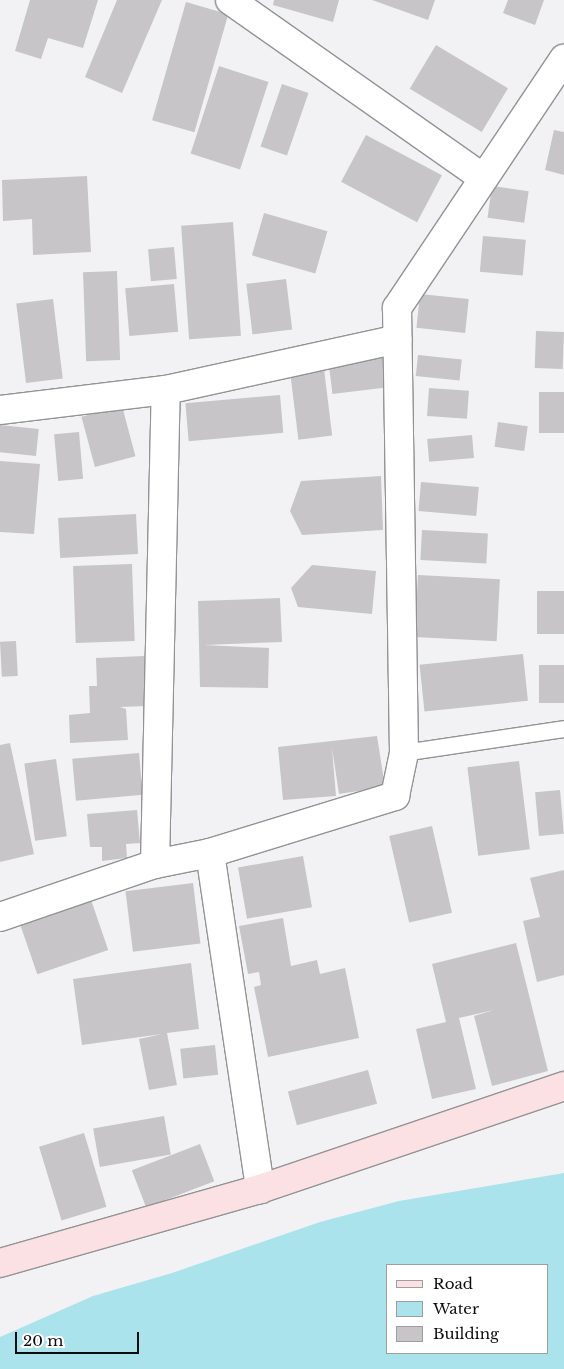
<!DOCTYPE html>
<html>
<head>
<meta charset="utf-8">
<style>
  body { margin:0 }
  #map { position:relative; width:564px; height:1369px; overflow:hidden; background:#f2f2f5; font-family:"Libre Baskerville",serif }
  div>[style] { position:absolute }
  .water>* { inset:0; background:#abe3ec }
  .building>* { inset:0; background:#c7c5c7; transform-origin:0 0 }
  .roads { filter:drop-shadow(1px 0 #929395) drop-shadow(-1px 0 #929395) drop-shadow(0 1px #929395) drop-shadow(0 -1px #929395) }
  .lane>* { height:16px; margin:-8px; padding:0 8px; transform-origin:8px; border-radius:8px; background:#fff }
  .street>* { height:28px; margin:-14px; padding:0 14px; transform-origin:14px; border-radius:14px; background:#fff }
  .secondary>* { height:28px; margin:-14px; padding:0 14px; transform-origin:14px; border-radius:14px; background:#fbe1e3 }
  span { translate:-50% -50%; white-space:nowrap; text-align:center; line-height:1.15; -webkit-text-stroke:4.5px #fff; paint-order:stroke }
  .legend { position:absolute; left:386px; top:1264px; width:162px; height:90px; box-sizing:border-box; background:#fff; border:1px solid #9e9e9f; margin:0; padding:6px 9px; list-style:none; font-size:15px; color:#0d0d0e }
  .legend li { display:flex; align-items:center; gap:10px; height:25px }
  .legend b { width:25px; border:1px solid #9e9e9f }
  .scale { position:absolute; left:15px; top:1332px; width:124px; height:22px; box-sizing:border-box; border:2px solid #0d0d0e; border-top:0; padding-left:6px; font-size:15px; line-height:18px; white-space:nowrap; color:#0d0d0e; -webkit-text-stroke:4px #fff; paint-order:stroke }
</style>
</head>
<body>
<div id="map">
  <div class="water">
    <i style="clip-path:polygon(evenodd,564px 1173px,564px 1369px,0 1369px,0 1337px,93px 1296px,172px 1273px,320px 1222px,399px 1201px,564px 1173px,388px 1265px,548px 1265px,548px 1353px,388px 1353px,388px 1265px)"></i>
  </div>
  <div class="building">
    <i style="clip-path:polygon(30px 0,98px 0,83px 48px,48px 38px,41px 59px,15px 51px)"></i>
    <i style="clip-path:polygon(117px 0,162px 0,122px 93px,85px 77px)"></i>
    <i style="clip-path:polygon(274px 0,339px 0,333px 22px,273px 5px)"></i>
    <i style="clip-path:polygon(372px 0,435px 0,428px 20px)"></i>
    <i style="clip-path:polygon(508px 0,544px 0,535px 25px,503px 13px)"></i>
    <i style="left:186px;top:2px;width:44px;height:123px;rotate:16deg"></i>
    <i style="left:436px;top:45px;width:84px;height:51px;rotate:31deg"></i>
    <i style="left:219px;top:66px;width:52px;height:92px;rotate:18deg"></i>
    <i style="left:282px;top:84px;width:28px;height:66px;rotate:19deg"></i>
    <i style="clip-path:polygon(554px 130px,564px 132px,564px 175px,545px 170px)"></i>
    <i style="left:366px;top:135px;width:86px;height:53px;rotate:28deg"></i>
    <i style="clip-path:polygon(87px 176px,91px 252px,33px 255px,32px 219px,3px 221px,2px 180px)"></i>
    <i style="left:492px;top:186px;width:37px;height:32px;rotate:8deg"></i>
    <i style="left:264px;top:213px;width:66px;height:44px;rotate:16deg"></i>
    <i style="left:233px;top:222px;width:114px;height:52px;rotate:86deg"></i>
    <i style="left:483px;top:236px;width:43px;height:36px;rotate:5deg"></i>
    <i style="left:174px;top:247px;width:32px;height:26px;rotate:85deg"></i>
    <i style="left:117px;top:271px;width:89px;height:34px;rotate:88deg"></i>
    <i style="left:286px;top:279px;width:51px;height:40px;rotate:83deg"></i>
    <i style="left:174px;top:284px;width:48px;height:49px;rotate:85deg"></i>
    <i style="left:420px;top:294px;width:49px;height:34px;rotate:6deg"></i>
    <i style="left:53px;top:299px;width:80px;height:37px;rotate:83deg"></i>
    <i style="left:536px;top:331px;width:28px;height:37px;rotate:2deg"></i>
    <i style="left:388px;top:354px;width:33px;height:60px;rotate:83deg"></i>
    <i style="left:418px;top:355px;width:44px;height:21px;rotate:6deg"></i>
    <i style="left:324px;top:369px;width:67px;height:34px;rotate:83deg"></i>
    <i style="left:429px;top:388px;width:40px;height:28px;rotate:4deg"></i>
    <i style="left:564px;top:392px;width:41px;height:25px;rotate:90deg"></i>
    <i style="left:280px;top:395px;width:38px;height:95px;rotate:85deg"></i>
    <i style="left:122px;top:406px;width:52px;height:42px;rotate:75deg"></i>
    <i style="left:498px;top:422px;width:30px;height:25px;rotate:8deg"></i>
    <i style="left:0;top:425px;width:39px;height:27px;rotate:6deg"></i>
    <i style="left:79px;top:432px;width:47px;height:25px;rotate:85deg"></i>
    <i style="left:472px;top:435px;width:23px;height:45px;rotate:85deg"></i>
    <i style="clip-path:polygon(0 461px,40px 464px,34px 534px,0 532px)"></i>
    <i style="clip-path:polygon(381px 476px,383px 530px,302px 535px,290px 511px,301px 481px)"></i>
    <i style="left:421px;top:482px;width:58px;height:29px;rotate:5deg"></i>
    <i style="left:136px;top:514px;width:40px;height:78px;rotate:87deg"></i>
    <i style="left:422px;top:530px;width:66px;height:30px;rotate:3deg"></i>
    <i style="left:132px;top:564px;width:77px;height:59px;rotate:88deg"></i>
    <i style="clip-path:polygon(312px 565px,376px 571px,372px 614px,298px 607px,291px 588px)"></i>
    <i style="left:418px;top:575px;width:82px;height:62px;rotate:3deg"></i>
    <i style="left:564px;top:591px;width:43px;height:27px;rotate:90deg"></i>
    <i style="clip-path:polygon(280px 598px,282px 642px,204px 645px,269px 648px,268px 688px,200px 687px,198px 601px)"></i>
    <i style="left:16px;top:641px;width:35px;height:16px;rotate:87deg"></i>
    <i style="left:523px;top:654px;width:47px;height:104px;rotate:84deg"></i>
    <i style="clip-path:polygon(144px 656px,146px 706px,120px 707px,126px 709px,128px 740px,70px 743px,69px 715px,90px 713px,89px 686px,97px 686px,96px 658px)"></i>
    <i style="left:539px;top:665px;width:25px;height:38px"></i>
    <i style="clip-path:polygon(377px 736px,385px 787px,339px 794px,332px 748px,336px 796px,283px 800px,278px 747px)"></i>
    <i style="clip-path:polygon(10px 743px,34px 854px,0 862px,0 745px)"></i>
    <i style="left:139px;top:753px;width:42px;height:67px;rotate:85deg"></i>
    <i style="left:56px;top:759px;width:78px;height:32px;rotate:82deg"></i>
    <i style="left:519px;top:761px;width:89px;height:52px;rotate:83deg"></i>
    <i style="left:560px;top:790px;width:44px;height:25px;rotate:85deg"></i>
    <i style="clip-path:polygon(137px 810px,140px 843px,126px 844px,127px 858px,102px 861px,102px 847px,90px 847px,87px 814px)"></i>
    <i style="left:432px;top:826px;width:89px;height:44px;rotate:77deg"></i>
    <i style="left:303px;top:856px;width:52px;height:66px;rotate:80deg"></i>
    <i style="clip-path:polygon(564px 870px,564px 975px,537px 982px,523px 921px,540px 917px,530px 878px)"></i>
    <i style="left:193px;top:883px;width:61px;height:68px;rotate:83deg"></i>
    <i style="left:90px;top:897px;width:56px;height:75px;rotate:71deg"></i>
    <i style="clip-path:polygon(283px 918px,291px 966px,317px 960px,320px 974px,345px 968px,359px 1038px,268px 1057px,254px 987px,261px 985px,259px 972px,248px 974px,239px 926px)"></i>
    <i style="clip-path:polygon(516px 943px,548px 1071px,492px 1086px,474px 1016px,494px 1010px,459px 1018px,476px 1089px,432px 1099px,416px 1029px,446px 1022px,432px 964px)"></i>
    <i style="clip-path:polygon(191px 963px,199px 1029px,167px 1033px,177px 1085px,149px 1090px,139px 1039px,162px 1034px,82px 1045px,73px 979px)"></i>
    <i style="left:215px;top:1045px;width:30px;height:35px;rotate:84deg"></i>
    <i style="left:368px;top:1070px;width:35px;height:83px;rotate:75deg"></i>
    <i style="left:164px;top:1116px;width:39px;height:72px;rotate:80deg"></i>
    <i style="left:84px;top:1133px;width:77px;height:47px;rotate:73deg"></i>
    <i style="left:200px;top:1144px;width:40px;height:73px;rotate:69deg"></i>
  </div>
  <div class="roads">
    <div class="lane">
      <i style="left:404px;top:753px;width:162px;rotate:-8.5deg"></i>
    </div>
    <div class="street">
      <i style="left:230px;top:0;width:308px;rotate:35.1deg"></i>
      <i style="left:0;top:410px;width:167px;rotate:-6.9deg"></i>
      <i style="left:166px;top:390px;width:237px;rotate:-12.4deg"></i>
      <i style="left:210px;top:853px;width:340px;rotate:81.5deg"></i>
      <i style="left:155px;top:864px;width:474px;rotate:-88.7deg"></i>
      <i style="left:0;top:917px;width:164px;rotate:-18.9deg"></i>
      <i style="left:155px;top:864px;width:56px;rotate:-11.3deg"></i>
      <i style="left:210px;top:853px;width:194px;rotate:-17.1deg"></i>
      <i style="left:395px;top:796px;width:44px;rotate:-78.2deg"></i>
      <i style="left:404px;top:753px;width:445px;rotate:-90.9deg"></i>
      <i style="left:397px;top:308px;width:300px;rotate:-56.2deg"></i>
    </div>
    <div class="secondary">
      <i style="left:0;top:1263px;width:270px;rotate:-15.9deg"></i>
      <i style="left:260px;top:1189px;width:321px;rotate:-18.7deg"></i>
    </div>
  </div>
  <ul class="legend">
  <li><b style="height:6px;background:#fbe1e3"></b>Road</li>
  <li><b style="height:14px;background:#abe3ec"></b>Water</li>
  <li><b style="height:14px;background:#c7c5c7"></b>Building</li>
  </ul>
  <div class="scale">20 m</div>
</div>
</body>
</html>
